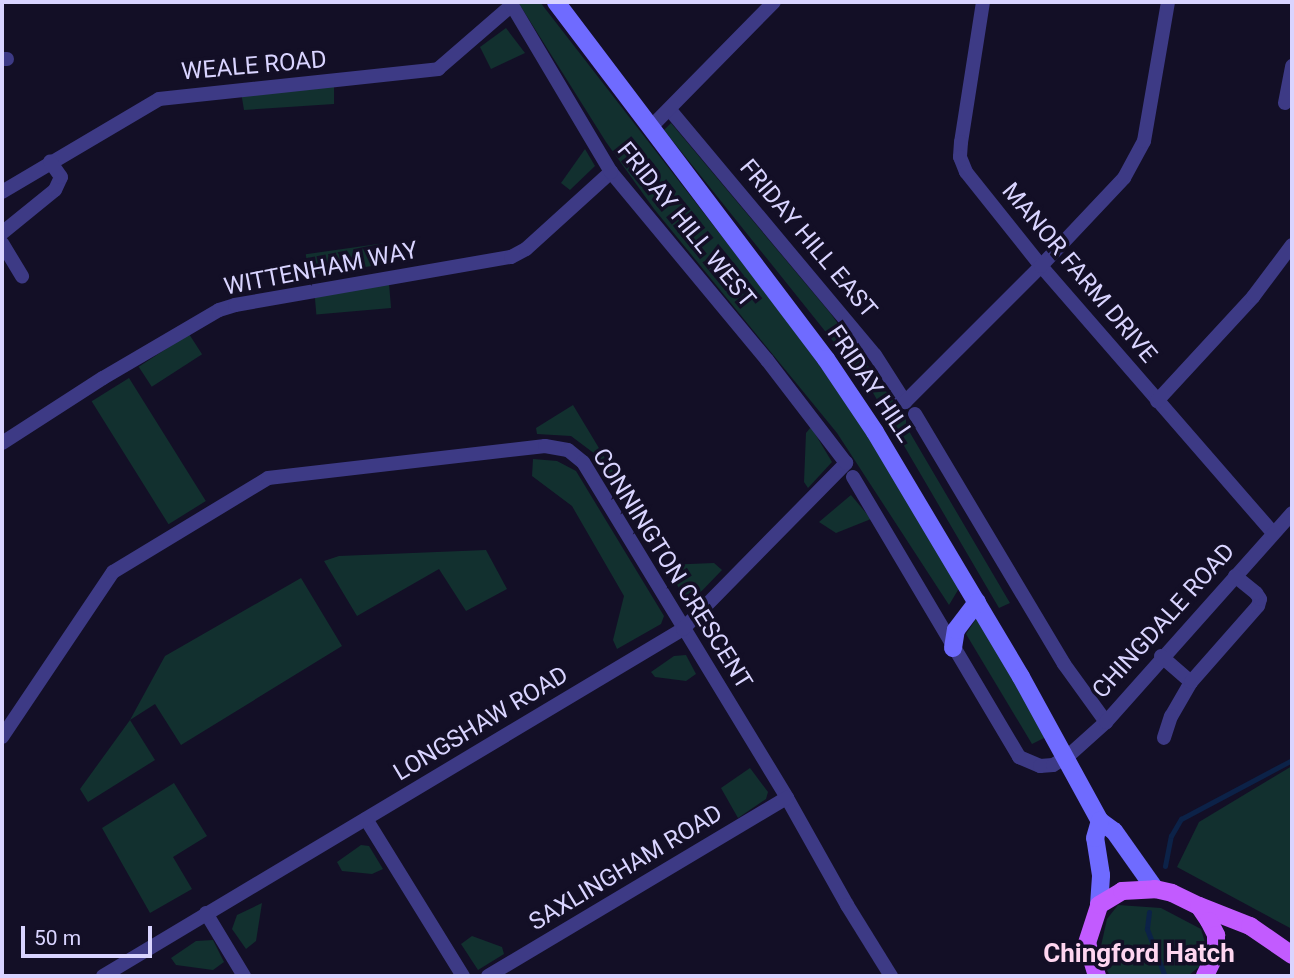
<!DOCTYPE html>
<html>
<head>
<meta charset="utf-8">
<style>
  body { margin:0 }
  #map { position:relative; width:1294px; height:978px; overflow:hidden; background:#130f26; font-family:Roboto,sans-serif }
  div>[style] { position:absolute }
  .green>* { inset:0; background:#12302f; transform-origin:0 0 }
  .stream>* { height:5px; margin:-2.5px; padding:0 2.5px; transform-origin:2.5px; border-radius:2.5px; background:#0c2248 }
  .street>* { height:14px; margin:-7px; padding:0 7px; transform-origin:7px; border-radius:7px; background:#3d3a85 }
  .secondary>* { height:18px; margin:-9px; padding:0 9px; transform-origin:9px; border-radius:9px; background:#6f6bff }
  .primary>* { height:18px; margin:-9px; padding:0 9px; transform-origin:9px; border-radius:9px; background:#c25bff }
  span { translate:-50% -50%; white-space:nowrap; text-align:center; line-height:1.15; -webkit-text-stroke:7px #130f26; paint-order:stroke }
  .street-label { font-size:24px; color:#d9d4ff }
  .neighbourhood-label { font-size:26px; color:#ffd6f0; font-weight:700 }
  .frame { position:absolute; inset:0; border:4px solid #d9d4ff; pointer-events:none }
  .scale { position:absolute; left:21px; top:926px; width:131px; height:32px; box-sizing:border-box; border:4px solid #d9d4ff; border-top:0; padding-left:9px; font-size:21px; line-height:24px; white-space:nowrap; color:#d9d4ff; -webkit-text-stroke:5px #130f26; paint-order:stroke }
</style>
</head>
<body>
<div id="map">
  <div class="green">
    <i style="clip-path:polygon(518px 2px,540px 2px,779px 310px,868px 432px,961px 585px,949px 605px,837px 433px,654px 209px,606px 142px)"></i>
    <i style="clip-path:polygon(506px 28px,525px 53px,491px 69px,480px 47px)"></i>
    <i style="clip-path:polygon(334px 82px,334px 104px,244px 110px,241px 92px)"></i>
    <i style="clip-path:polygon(671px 123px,831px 314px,906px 419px,906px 426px,1010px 603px,999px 608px,869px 386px,664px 130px)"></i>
    <i style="clip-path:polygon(585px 149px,595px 166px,570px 190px,561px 183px)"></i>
    <i style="left:385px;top:243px;width:21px;height:80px;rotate:82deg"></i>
    <i style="left:389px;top:284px;width:24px;height:75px;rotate:85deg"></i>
    <i style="left:189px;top:334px;width:24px;height:60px;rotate:57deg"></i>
    <i style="left:129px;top:378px;width:145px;height:44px;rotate:58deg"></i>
    <i style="clip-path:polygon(573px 405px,614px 473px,610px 476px,595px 454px,571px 436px,537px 434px,536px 428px)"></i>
    <i style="clip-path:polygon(811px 427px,832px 462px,808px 488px,804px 482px,806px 433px)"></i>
    <i style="clip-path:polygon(533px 459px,557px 461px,576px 471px,664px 616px,661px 624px,617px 649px,613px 640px,624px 596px,572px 506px,532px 476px)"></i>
    <i style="clip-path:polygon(851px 495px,871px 519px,836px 533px,819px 522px)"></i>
    <i style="clip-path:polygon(486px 550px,507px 589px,466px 611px,439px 569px,357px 616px,324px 561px,339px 556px)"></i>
    <i style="clip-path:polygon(714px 563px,722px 570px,695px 598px,685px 599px,666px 565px)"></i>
    <i style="clip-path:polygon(301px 578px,342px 646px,181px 745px,155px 704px,130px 720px,155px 760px,88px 802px,80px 789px,130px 720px,165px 656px)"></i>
    <i style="clip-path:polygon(980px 613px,1046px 737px,1032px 744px,966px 634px)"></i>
    <i style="clip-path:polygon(686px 655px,696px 674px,686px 681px,655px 677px,651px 672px,674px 656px)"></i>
    <i style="clip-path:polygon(1292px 766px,1292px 929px,1177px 867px,1199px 822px)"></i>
    <i style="clip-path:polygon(750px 768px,768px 792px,766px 799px,738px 818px,721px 788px)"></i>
    <i style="clip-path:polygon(174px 783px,207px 836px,173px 857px,192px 889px,150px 913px,102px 828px)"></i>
    <i style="clip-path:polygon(361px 845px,369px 846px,383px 869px,372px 874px,342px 871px,337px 862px)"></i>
    <i style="clip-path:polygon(262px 903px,256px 941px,246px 949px,232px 929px,237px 915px)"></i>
    <i style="clip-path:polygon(1118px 905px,1161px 908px,1201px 929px,1207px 949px,1200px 966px,1188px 976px,1110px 976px,1099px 955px,1107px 919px)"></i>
    <i style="clip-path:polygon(472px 936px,502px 947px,504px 954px,478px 970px,461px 944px)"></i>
    <i style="clip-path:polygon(213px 940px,224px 962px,213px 970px,176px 965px,171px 958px,196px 941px)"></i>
  </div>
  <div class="stream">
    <i style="left:1165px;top:866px;width:31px;rotate:-79deg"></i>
    <i style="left:1171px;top:836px;width:20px;rotate:-60deg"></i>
    <i style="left:1181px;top:819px;width:126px;rotate:-28deg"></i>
    <i style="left:1149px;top:912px;width:17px;rotate:97deg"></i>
    <i style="left:1147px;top:929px;width:48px;rotate:69.3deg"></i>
  </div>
  <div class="street">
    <i style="left:983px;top:2px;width:142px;rotate:98.9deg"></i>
    <i style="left:961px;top:142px;width:15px;rotate:94deg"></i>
    <i style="left:960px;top:157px;width:16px;rotate:68deg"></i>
    <i style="left:966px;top:172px;width:120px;rotate:51.4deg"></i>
    <i style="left:1041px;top:266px;width:354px;rotate:49deg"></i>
    <i style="left:2px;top:59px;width:5px"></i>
    <i style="left:1285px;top:103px;width:38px;rotate:-79deg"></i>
    <i style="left:670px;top:110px;width:319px;rotate:50.1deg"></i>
    <i style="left:875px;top:355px;width:56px;rotate:57.4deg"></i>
    <i style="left:905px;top:402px;width:192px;rotate:-45deg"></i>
    <i style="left:1041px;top:266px;width:121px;rotate:-46.7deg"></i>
    <i style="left:1124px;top:178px;width:42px;rotate:-61.6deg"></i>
    <i style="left:1144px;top:141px;width:141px;rotate:-80.2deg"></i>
    <i style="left:650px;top:128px;width:177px;rotate:-45.5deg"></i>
    <i style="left:2px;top:192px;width:182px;rotate:-30.6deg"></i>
    <i style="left:159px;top:99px;width:281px;rotate:-6.1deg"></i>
    <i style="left:438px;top:69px;width:98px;rotate:-40.9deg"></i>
    <i style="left:2px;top:233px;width:68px;rotate:-39.1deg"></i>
    <i style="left:55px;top:190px;width:14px;rotate:-65deg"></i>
    <i style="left:61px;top:177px;width:19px;rotate:-125deg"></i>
    <i style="left:2px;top:243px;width:39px;rotate:59deg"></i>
    <i style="left:1157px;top:401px;width:142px;rotate:-47.3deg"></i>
    <i style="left:1253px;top:297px;width:65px;rotate:-53.1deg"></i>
    <i style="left:915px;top:414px;width:291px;rotate:59.2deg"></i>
    <i style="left:1064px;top:664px;width:72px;rotate:54.1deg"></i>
    <i style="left:2px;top:443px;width:120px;rotate:-32.8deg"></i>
    <i style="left:103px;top:378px;width:134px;rotate:-30.4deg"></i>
    <i style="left:219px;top:310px;width:17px;rotate:-17deg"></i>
    <i style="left:235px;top:305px;width:280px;rotate:-9.9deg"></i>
    <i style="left:511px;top:257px;width:17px;rotate:-28deg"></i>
    <i style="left:526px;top:249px;width:115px;rotate:-42.2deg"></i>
    <i style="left:853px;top:477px;width:326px;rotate:59.3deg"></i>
    <i style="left:1019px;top:757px;width:23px;rotate:23deg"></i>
    <i style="left:1040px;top:766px;width:13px;rotate:-4deg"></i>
    <i style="left:1053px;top:765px;width:16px;rotate:-30deg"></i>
    <i style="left:1067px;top:757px;width:52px;rotate:-41.9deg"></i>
    <i style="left:1106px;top:722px;width:280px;rotate:-48.3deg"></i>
    <i style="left:1161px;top:656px;width:40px;rotate:41deg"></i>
    <i style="left:1191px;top:682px;width:39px;rotate:120deg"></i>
    <i style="left:1171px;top:716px;width:23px;rotate:108deg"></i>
    <i style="left:1191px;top:682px;width:101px;rotate:-48.6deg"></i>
    <i style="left:1258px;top:606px;width:7px;rotate:-74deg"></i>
    <i style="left:1260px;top:599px;width:7px;rotate:-124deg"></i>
    <i style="left:1256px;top:593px;width:27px;rotate:-141deg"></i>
    <i style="left:2px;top:737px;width:199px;rotate:-56.1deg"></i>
    <i style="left:113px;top:572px;width:181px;rotate:-31.2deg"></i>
    <i style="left:268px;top:478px;width:279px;rotate:-6.6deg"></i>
    <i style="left:545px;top:446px;width:23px;rotate:10deg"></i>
    <i style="left:568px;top:450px;width:19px;rotate:39deg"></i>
    <i style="left:583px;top:462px;width:393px;rotate:58.7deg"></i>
    <i style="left:787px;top:798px;width:123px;rotate:60.7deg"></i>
    <i style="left:847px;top:905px;width:84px;rotate:58.2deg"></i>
    <i style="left:366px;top:819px;width:185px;rotate:58.3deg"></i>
    <i style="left:206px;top:913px;width:74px;rotate:58.9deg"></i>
    <i style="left:103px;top:976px;width:676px;rotate:-30.89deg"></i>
    <i style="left:683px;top:629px;width:233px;rotate:-45.5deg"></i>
    <i style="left:846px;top:463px;width:130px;rotate:-127.5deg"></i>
    <i style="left:767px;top:360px;width:244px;rotate:-129.7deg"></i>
    <i style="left:611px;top:172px;width:198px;rotate:-120.7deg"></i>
    <i style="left:488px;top:976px;width:348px;rotate:-30.8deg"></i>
  </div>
  <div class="secondary">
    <i style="left:556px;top:2px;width:448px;rotate:52.9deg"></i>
    <i style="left:826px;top:359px;width:88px;rotate:56.1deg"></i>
    <i style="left:875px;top:432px;width:285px;rotate:59.2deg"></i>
    <i style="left:1021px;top:677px;width:164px;rotate:61.3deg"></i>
    <i style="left:1100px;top:821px;width:17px;rotate:36deg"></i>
    <i style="left:1114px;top:831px;width:71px;rotate:54.7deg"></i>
    <i style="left:953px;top:648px;width:18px;rotate:-81deg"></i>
    <i style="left:956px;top:630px;width:35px;rotate:-53deg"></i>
    <i style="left:1099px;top:905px;width:30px;rotate:-86deg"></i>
    <i style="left:1101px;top:875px;width:37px;rotate:-99deg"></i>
    <i style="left:1095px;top:838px;width:18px;rotate:-74deg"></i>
  </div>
  <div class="primary">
    <i style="left:1199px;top:906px;width:55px;rotate:21.4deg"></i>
    <i style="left:1250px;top:926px;width:51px;rotate:34.6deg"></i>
    <i style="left:1097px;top:976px;width:34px;rotate:-107deg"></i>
    <i style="left:1087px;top:943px;width:40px;rotate:-72deg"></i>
    <i style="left:1099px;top:905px;width:27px;rotate:-31deg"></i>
    <i style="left:1122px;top:891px;width:33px;rotate:-3deg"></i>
    <i style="left:1155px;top:889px;width:17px;rotate:13deg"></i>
    <i style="left:1172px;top:893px;width:30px;rotate:26deg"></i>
    <i style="left:1199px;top:906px;width:18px;rotate:56deg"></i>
    <i style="left:1209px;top:921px;width:16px;rotate:63deg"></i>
    <i style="left:1216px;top:935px;width:18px;rotate:90deg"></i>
    <i style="left:1216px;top:953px;width:25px;rotate:116deg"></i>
  </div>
  <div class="street-label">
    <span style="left:254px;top:66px;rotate:-5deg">WEALE ROAD</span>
    <span style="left:686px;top:225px;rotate:51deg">FRIDAY HILL WEST</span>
    <span style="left:808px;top:239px;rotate:50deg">FRIDAY HILL EAST</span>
    <span style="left:321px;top:269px;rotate:-11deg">WITTENHAM WAY</span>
    <span style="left:1079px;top:273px;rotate:50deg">MANOR FARM DRIVE</span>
    <span style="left:870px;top:384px;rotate:56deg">FRIDAY HILL</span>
    <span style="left:672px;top:569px;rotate:58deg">CONNINGTON CRESCENT</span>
    <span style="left:1164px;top:621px;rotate:-48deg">CHINGDALE ROAD</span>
    <span style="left:481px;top:724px;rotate:-31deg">LONGSHAW ROAD</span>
    <span style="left:626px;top:868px;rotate:-31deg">SAXLINGHAM ROAD</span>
  </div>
  <div class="neighbourhood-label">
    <span style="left:1139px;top:954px">Chingford Hatch</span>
  </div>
  <div class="frame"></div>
  <div class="scale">50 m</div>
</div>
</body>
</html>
